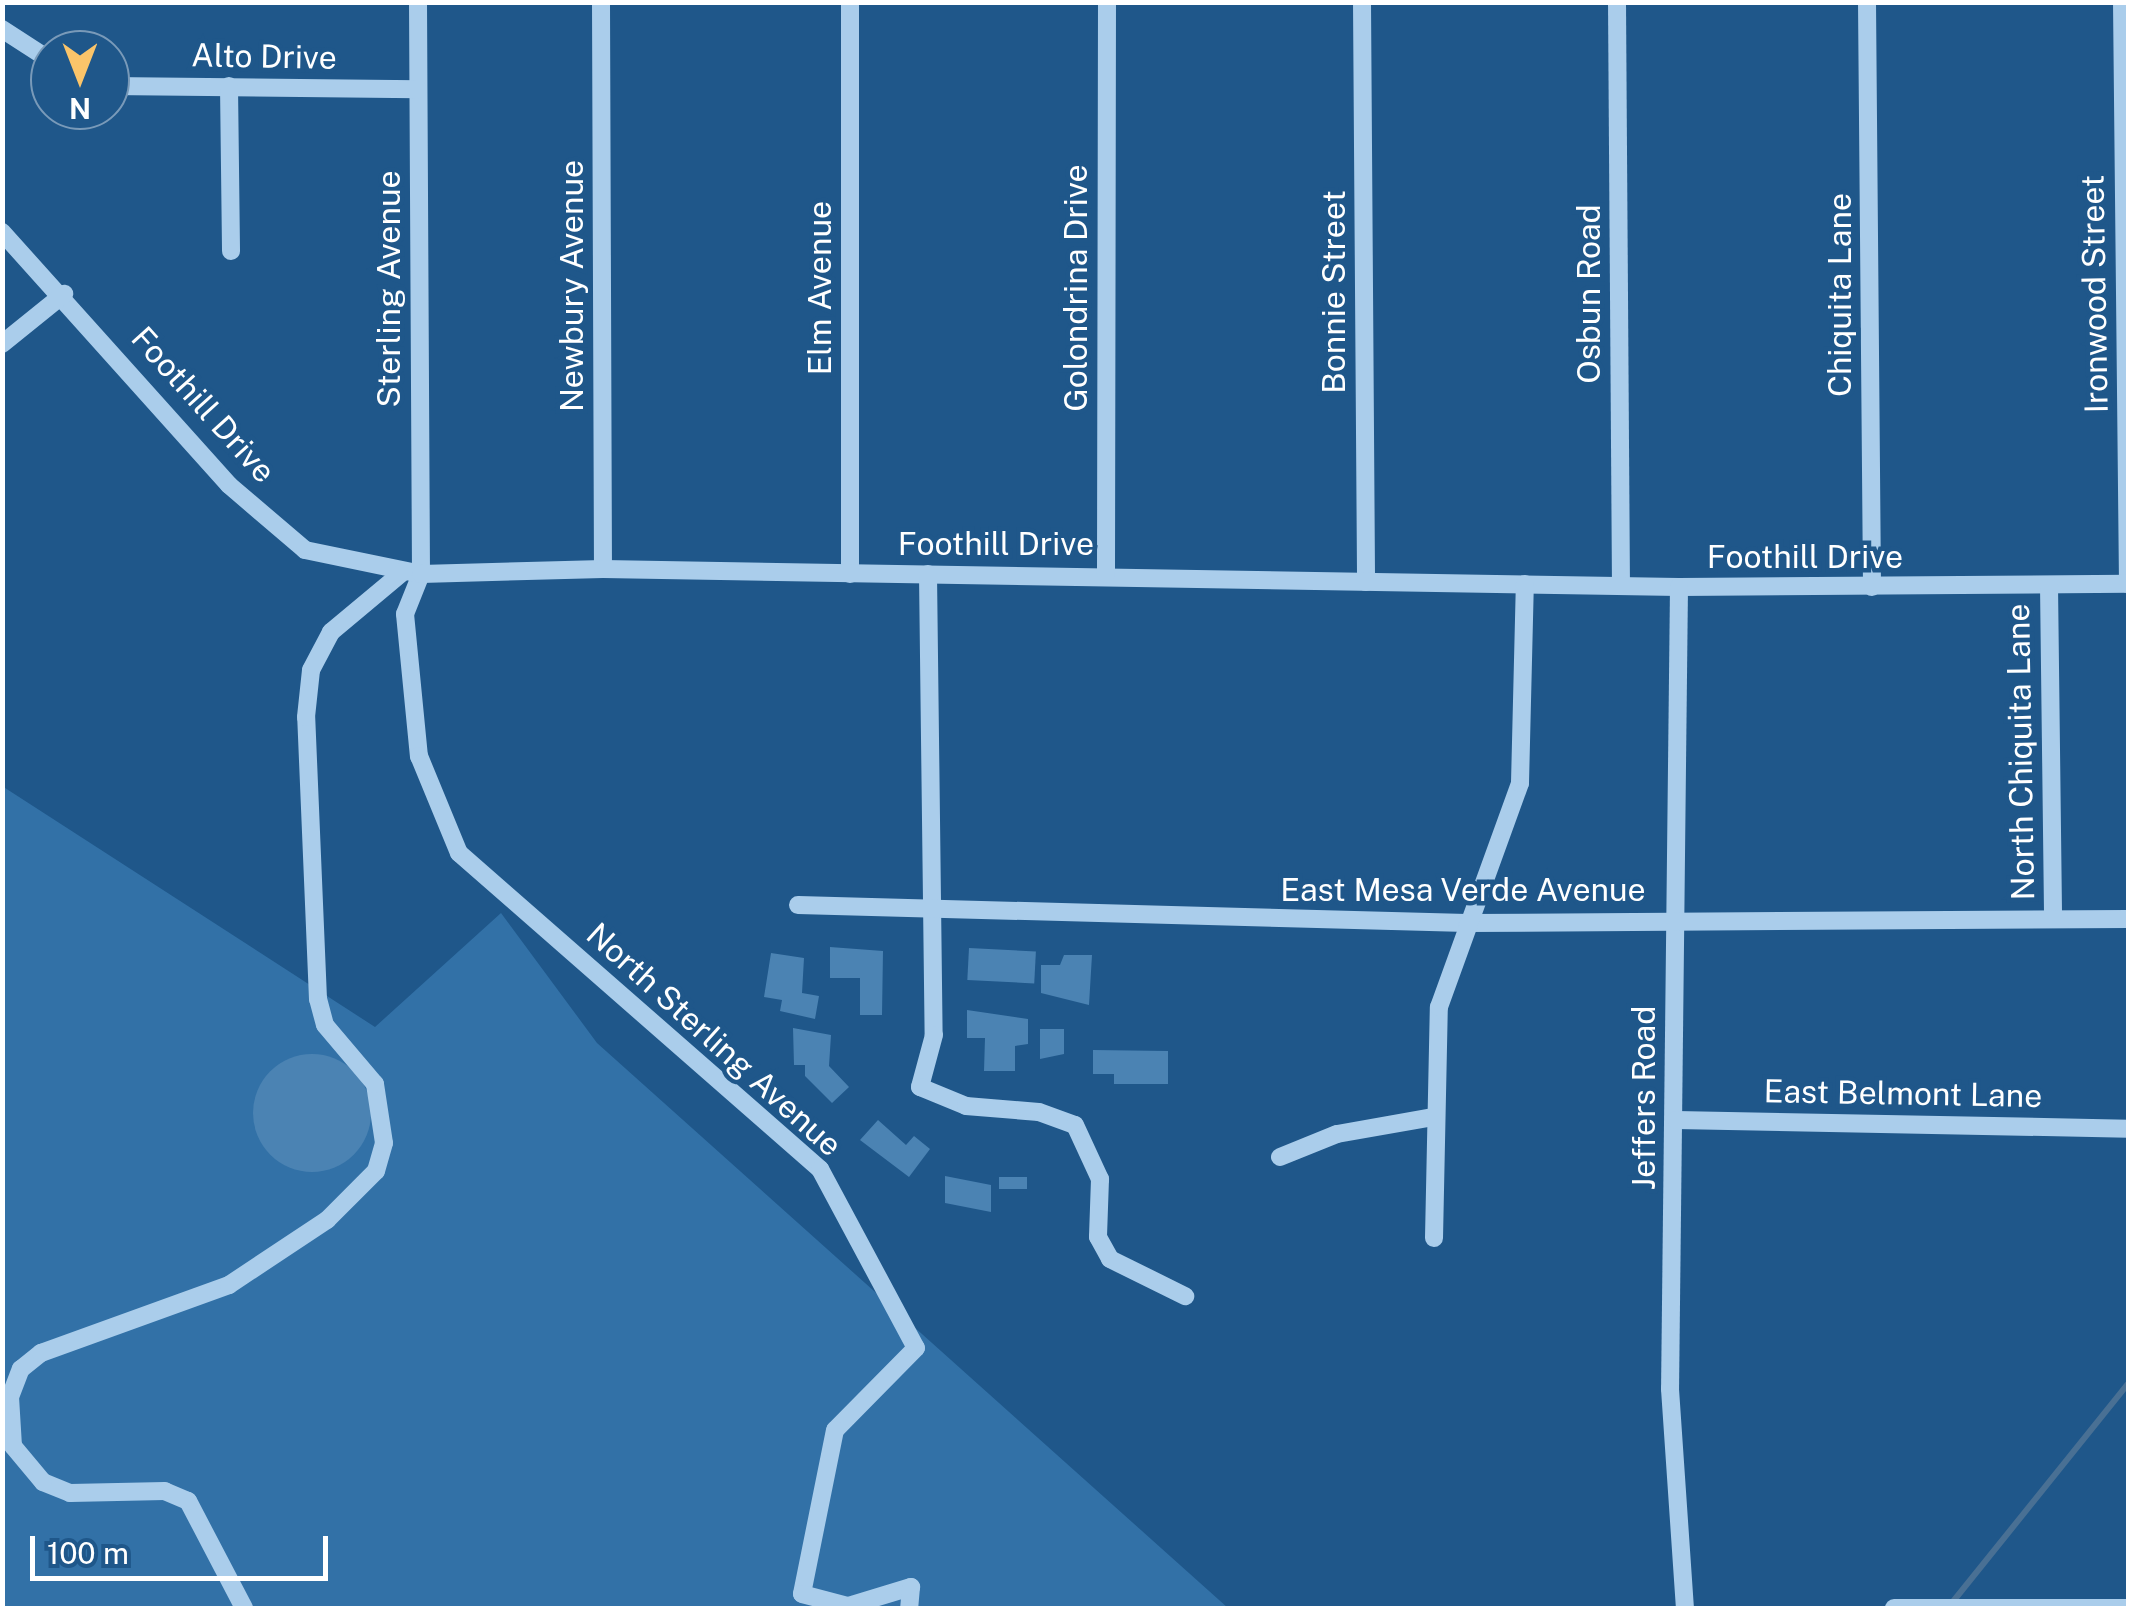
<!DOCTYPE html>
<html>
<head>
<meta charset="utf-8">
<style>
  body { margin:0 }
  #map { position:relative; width:2131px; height:1611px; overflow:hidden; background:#1f578a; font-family:"Public Sans",sans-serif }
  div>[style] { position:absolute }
  .green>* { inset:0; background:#3271a7 }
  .stream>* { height:6px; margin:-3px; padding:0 3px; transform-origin:3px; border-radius:3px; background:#497094 }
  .building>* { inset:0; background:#4b83b3; transform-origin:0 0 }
  .round { border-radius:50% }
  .minor>* { height:18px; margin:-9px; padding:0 9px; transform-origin:9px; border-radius:9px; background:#aacdeb }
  span { translate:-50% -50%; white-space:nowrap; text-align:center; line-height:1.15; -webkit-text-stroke:9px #1f578a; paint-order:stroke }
  .street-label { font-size:32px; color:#fff }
  .frame { position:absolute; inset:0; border:5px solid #fff; pointer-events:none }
  .north { position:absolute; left:30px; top:30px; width:100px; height:100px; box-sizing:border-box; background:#1f578a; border:2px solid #799ab9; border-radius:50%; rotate:180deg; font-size:28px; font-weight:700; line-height:40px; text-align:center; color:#fff }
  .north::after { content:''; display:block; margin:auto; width:35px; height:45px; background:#fac46a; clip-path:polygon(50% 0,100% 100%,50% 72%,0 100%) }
  .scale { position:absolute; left:30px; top:1536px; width:298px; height:45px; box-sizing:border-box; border:5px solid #fff; border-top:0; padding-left:12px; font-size:30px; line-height:35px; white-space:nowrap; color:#fff; -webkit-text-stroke:8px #1f578a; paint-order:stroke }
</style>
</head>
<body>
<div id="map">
  <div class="green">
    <i style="clip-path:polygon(2px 786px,375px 1027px,501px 913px,597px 1043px,1228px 1608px,3px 1608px)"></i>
  </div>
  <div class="stream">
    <i style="left:1951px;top:1604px;width:282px;rotate:-51.2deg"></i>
  </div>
  <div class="building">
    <i style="clip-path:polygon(830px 947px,883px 951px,882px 1015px,860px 1015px,860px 978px,830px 978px)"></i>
    <i style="left:969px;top:948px;width:67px;height:32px;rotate:3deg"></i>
    <i style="clip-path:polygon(771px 953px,804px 958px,802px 993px,819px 996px,815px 1019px,780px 1011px,782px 1000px,764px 997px)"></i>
    <i style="clip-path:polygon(1064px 955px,1092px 955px,1089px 1005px,1041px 993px,1041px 965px,1060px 965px)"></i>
    <i style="clip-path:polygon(967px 1010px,1028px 1019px,1028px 1044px,1015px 1046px,1015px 1071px,984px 1071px,985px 1038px,967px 1038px)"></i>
    <i style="clip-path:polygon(793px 1028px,831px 1035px,829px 1066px,849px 1087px,832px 1103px,805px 1076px,805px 1065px,794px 1065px)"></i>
    <i style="clip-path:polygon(1040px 1029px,1064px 1029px,1064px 1054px,1040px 1059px)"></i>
    <i style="clip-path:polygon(1093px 1050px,1168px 1051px,1168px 1084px,1114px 1084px,1114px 1074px,1093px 1074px)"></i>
    <i class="round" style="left:253px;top:1054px;width:118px;height:118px"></i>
    <i style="clip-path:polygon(878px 1120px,906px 1145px,914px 1136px,930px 1149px,909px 1177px,860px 1140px)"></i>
    <i style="clip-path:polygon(945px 1176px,991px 1185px,991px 1212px,945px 1203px)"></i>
    <i style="left:999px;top:1177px;width:28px;height:12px"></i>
  </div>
  <div class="minor">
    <i style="left:418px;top:2px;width:572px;rotate:89.7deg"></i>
    <i style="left:421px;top:574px;width:43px;rotate:111.8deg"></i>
    <i style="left:405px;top:614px;width:143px;rotate:84.4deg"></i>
    <i style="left:419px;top:756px;width:105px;rotate:67.6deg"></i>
    <i style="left:459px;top:853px;width:480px;rotate:41.2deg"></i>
    <i style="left:820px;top:1169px;width:203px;rotate:61.8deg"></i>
    <i style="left:916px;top:1348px;width:115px;rotate:134.6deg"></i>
    <i style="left:835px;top:1430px;width:167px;rotate:101.4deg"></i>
    <i style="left:802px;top:1594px;width:48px;rotate:14.6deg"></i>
    <i style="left:848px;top:1606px;width:66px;rotate:-16.8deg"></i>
    <i style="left:911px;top:1587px;width:21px;rotate:95deg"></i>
    <i style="left:601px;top:2px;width:567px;rotate:89.8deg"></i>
    <i style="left:850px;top:2px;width:572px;rotate:90deg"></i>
    <i style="left:1362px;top:2px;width:580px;rotate:89.6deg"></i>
    <i style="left:1617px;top:2px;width:582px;rotate:89.61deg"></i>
    <i style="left:1867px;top:2px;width:585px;rotate:89.51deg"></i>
    <i style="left:2122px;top:2px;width:582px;rotate:89.41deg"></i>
    <i style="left:2px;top:29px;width:57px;rotate:32.9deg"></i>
    <i style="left:110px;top:86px;width:308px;rotate:0.6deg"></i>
    <i style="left:229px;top:86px;width:165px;rotate:89.3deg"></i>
    <i style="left:2px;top:232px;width:340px;rotate:48.1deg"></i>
    <i style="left:229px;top:485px;width:100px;rotate:40.5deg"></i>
    <i style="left:305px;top:550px;width:118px;rotate:11.7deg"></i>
    <i style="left:421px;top:574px;width:182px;rotate:-1.6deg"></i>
    <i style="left:603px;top:569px;width:1076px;rotate:0.96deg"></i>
    <i style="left:1679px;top:587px;width:449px;rotate:-0.4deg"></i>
    <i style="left:2px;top:344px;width:80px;rotate:-38.9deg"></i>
    <i style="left:928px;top:574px;width:461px;rotate:89.3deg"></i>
    <i style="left:934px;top:1035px;width:54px;rotate:105.1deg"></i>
    <i style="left:920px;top:1087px;width:50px;rotate:22.4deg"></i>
    <i style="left:966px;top:1106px;width:73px;rotate:4.7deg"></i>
    <i style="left:1039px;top:1112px;width:38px;rotate:20deg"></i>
    <i style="left:1075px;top:1125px;width:60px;rotate:65.2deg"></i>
    <i style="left:1100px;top:1179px;width:58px;rotate:92deg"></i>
    <i style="left:1098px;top:1237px;width:25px;rotate:61deg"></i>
    <i style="left:1110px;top:1259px;width:84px;rotate:26.3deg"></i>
    <i style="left:1106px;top:574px;width:572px;rotate:-89.9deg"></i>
    <i style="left:2049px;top:585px;width:333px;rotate:89.3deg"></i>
    <i style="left:1679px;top:587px;width:802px;rotate:90.64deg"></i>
    <i style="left:1670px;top:1389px;width:220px;rotate:86.1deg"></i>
    <i style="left:798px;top:905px;width:669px;rotate:1.54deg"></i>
    <i style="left:1467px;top:923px;width:661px;rotate:-0.35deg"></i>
    <i style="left:1676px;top:1120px;width:452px;rotate:1.1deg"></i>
    <i style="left:1280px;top:1157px;width:61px;rotate:-22deg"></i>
    <i style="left:1337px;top:1134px;width:97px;rotate:-10deg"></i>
    <i style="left:1434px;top:1238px;width:231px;rotate:-88.8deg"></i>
    <i style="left:1439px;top:1007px;width:238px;rotate:-70.1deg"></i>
    <i style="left:1520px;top:783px;width:199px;rotate:-88.6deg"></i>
    <i style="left:244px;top:1608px;width:121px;rotate:-117.6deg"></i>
    <i style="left:188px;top:1501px;width:25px;rotate:-157deg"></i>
    <i style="left:165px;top:1491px;width:95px;rotate:178.8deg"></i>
    <i style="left:70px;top:1493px;width:29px;rotate:-158deg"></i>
    <i style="left:43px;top:1482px;width:47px;rotate:-129.8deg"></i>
    <i style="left:13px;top:1446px;width:49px;rotate:-93.5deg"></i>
    <i style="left:10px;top:1397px;width:30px;rotate:-69deg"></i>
    <i style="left:21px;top:1369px;width:26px;rotate:-39deg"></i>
    <i style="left:41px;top:1353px;width:200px;rotate:-19.9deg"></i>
    <i style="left:229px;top:1285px;width:118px;rotate:-33.6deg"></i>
    <i style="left:327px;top:1220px;width:69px;rotate:-45deg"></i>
    <i style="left:376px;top:1171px;width:29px;rotate:-74deg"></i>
    <i style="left:384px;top:1143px;width:60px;rotate:-98.7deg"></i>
    <i style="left:375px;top:1084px;width:77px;rotate:-130.3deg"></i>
    <i style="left:325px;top:1025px;width:27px;rotate:-105deg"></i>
    <i style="left:318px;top:999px;width:282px;rotate:-92.4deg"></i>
    <i style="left:306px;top:717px;width:47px;rotate:-83.9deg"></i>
    <i style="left:311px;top:670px;width:43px;rotate:-62.2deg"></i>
    <i style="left:331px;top:632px;width:95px;rotate:-39.9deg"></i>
    <i style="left:1894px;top:1608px;width:234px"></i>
  </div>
  <div class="street-label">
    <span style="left:264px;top:57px;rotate:1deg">Alto Drive</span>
    <span style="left:572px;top:286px;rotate:-90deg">Newbury Avenue</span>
    <span style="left:820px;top:288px;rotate:-90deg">Elm Avenue</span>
    <span style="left:1076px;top:288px;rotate:-90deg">Golondrina Drive</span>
    <span style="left:389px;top:289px;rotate:-90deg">Sterling Avenue</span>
    <span style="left:1334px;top:292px;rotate:-90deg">Bonnie Street</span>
    <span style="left:1589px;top:294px;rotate:-90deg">Osbun Road</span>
    <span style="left:2095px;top:294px;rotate:-91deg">Ironwood Street</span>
    <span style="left:1840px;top:295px;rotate:-90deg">Chiquita Lane</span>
    <span style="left:203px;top:405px;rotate:48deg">Foothill Drive</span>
    <span style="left:996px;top:544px">Foothill Drive</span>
    <span style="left:1805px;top:557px">Foothill Drive</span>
    <span style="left:2021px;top:752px;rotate:-91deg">North Chiquita Lane</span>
    <span style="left:1463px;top:890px">East Mesa Verde Avenue</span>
    <span style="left:714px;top:1040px;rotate:42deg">North Sterling Avenue</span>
    <span style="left:1903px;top:1094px;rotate:1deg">East Belmont Lane</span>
    <span style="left:1644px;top:1098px;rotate:-90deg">Jeffers Road</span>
  </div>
  <div class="frame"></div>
  <div class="north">N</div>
  <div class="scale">100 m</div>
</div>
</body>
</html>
